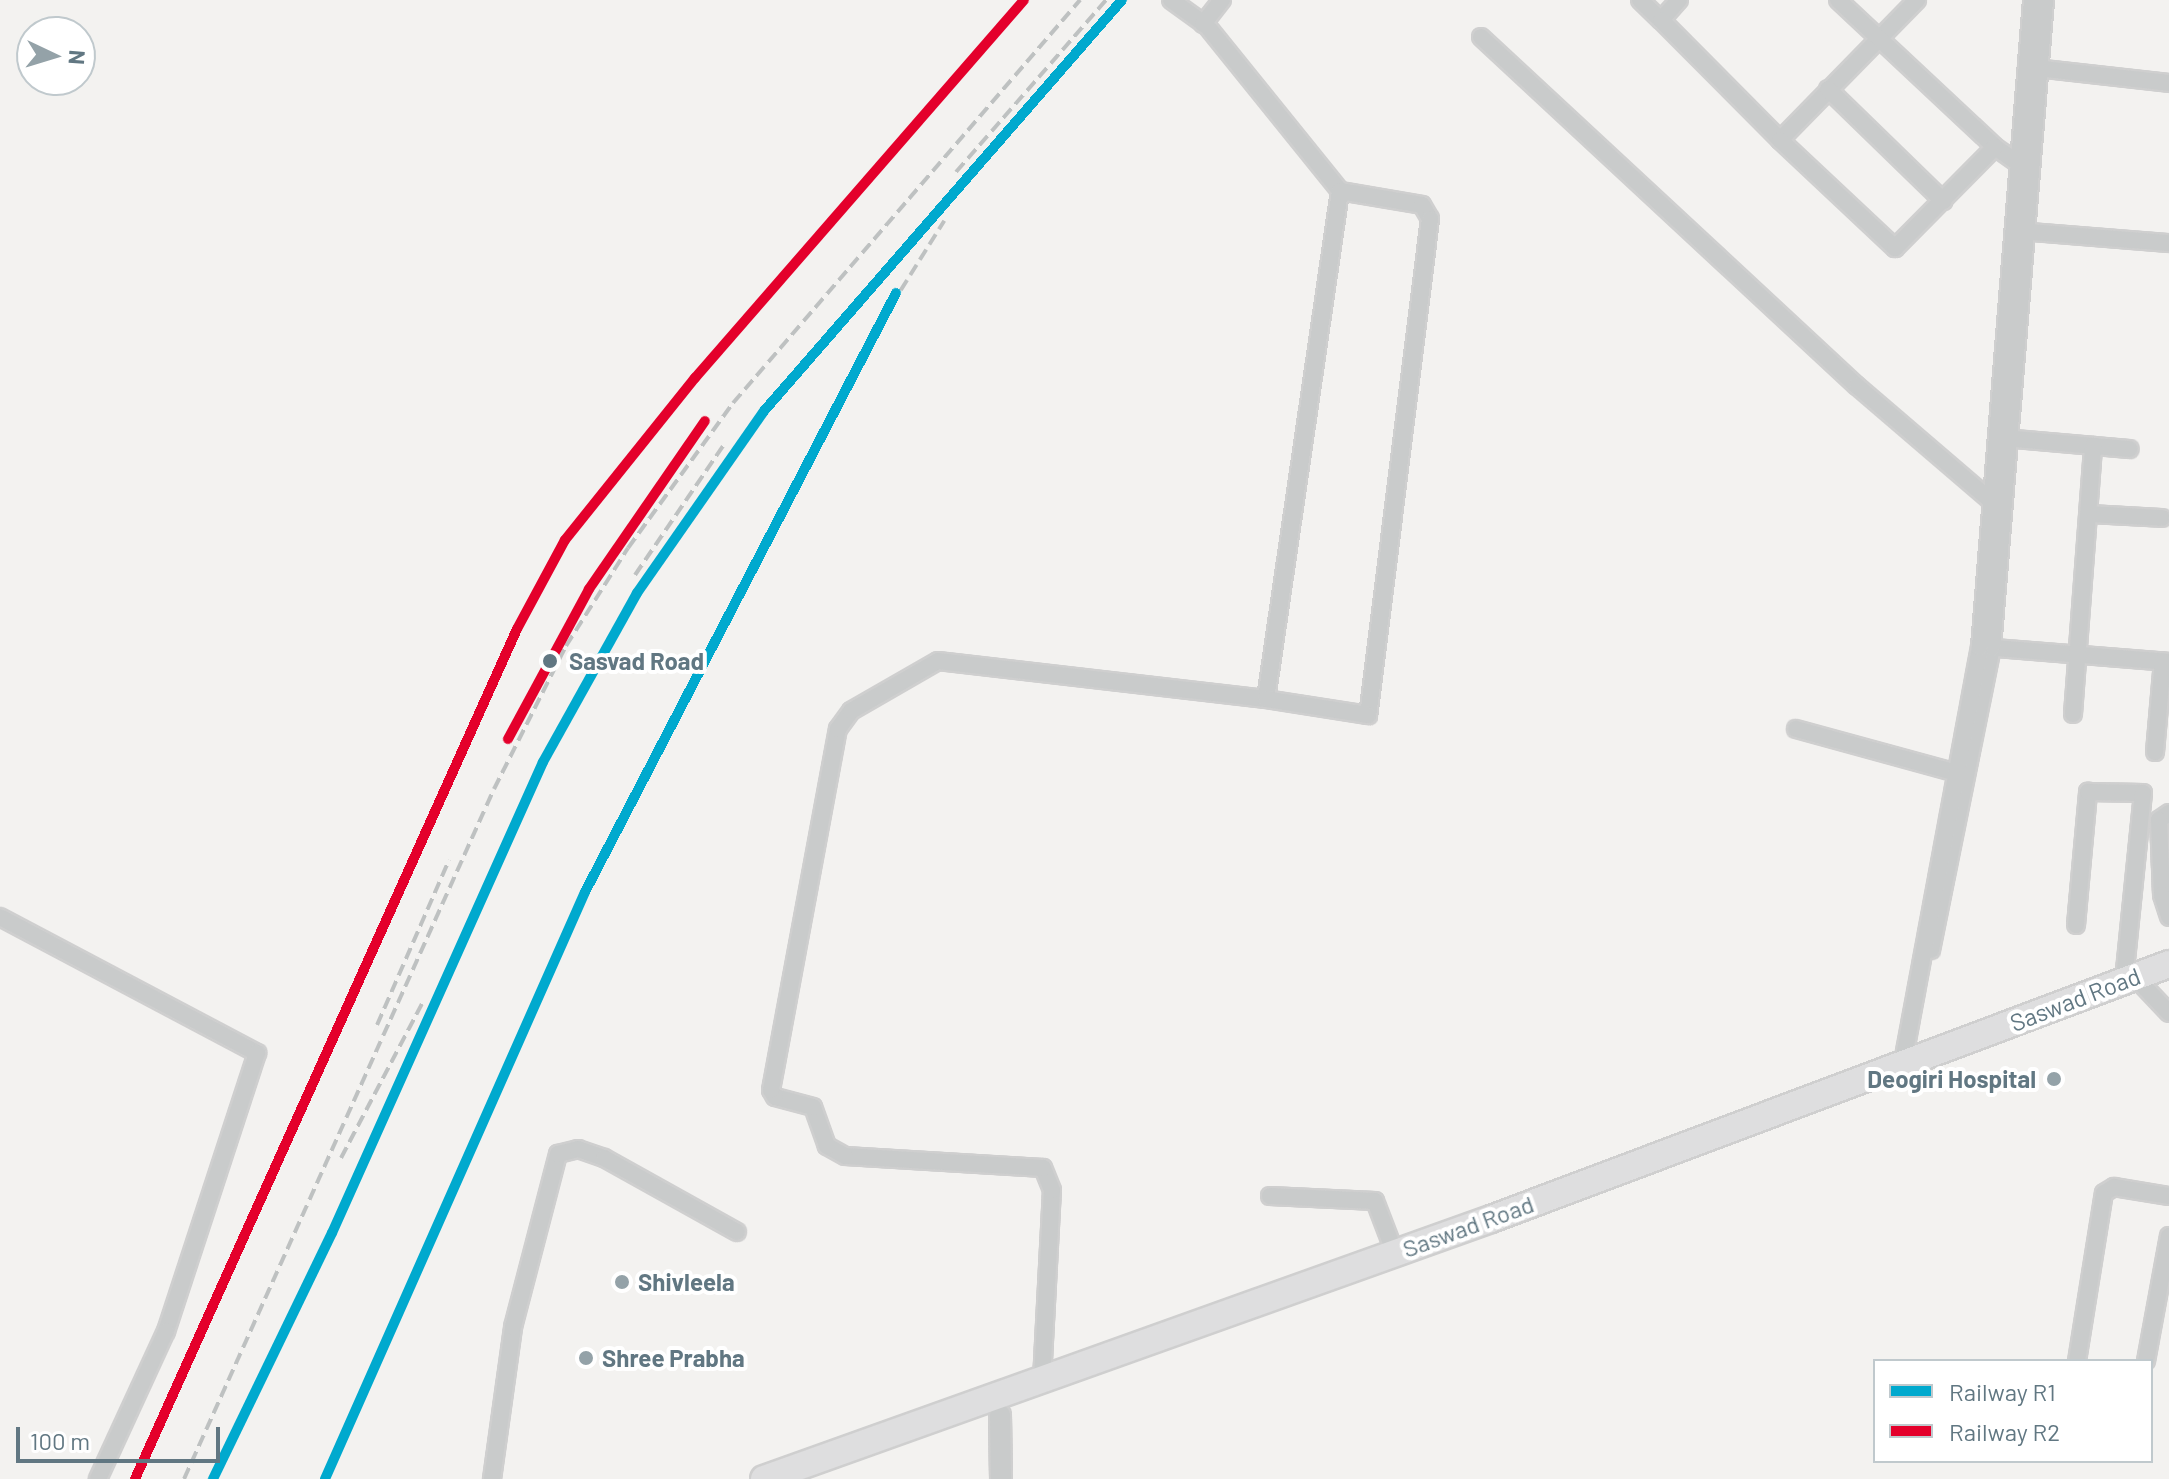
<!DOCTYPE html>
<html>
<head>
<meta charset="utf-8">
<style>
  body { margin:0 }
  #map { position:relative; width:2169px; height:1479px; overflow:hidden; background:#f3f2f0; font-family:Barlow,sans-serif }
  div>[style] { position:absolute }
  .roads { filter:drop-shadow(2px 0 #cfcfcf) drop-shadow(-2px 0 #cfcfcf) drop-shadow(0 2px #cfcfcf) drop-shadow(0 -2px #cfcfcf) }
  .minor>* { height:16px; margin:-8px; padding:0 8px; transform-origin:8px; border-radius:8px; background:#c9cbcb }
  .tertiary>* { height:20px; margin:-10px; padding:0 10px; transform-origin:10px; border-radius:10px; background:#c9cbcb }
  .trunk>* { height:26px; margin:-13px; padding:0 13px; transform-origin:13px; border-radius:13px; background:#dededf }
  .rail>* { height:4px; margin-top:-2px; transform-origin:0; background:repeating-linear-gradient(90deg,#bec1c1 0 12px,transparent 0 18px) }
  .rail-1>* { height:10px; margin:-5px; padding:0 5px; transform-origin:5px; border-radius:5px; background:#00a9ce }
  .rail-2>* { height:10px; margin:-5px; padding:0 5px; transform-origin:5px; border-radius:5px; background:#e4002b }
  .dots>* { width:22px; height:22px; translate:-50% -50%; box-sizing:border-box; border:4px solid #fff; border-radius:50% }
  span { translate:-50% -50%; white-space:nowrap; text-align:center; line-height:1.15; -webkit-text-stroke:8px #fff; paint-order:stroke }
  .stop-label { font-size:24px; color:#617782; font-weight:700 }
  .left { translate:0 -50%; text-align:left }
  .street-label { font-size:24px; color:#617782 }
  .poi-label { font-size:24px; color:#617782; font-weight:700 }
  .right { translate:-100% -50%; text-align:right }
  .legend { position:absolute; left:1873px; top:1359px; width:280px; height:104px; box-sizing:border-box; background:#fff; border:2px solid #c0c9cd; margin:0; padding:10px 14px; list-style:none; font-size:24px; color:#617782 }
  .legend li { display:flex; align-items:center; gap:16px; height:40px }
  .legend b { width:40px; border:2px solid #c0c9cd }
  .north { position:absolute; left:16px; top:16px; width:80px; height:80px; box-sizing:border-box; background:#fff; border:2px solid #c0c9cd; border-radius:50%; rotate:94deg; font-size:22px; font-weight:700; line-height:32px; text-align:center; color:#617782 }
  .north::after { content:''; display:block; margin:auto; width:28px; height:36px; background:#94a2a8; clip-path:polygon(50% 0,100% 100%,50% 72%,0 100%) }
  .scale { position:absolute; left:16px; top:1427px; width:204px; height:36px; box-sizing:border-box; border:4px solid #617782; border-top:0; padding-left:10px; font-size:24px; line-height:28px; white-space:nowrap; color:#617782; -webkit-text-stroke:6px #fff; paint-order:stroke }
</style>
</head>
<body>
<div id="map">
  <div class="roads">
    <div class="minor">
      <i style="left:1171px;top:0;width:44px;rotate:35.8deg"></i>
      <i style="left:1207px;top:26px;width:212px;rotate:51.1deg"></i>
      <i style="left:1640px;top:0;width:29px;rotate:44deg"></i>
      <i style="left:1679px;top:0;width:27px;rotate:132deg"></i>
      <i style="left:1661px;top:20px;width:169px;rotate:45.2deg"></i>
      <i style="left:1780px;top:140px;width:196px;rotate:-45.6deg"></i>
      <i style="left:1838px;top:0;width:215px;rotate:43.1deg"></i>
      <i style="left:1995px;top:147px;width:35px;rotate:35deg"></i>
      <i style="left:1203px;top:24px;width:31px;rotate:-52deg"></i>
      <i style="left:1481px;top:37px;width:513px;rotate:42.87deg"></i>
      <i style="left:1857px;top:386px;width:186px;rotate:40.6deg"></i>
      <i style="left:2027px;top:67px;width:143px;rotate:6.4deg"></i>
      <i style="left:1828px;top:89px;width:161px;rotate:44.2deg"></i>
      <i style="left:1780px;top:140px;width:158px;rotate:43.2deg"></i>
      <i style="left:1895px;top:248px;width:142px;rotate:-45.3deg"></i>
      <i style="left:2019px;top:231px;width:150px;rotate:4.6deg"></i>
      <i style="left:2003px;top:438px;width:127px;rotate:5deg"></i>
      <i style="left:2089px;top:514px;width:73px;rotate:3.1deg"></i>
      <i style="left:1983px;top:647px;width:187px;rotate:4.6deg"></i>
      <i style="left:2073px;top:714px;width:269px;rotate:-85.7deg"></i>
      <i style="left:1796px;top:729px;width:171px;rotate:15.3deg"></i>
      <i style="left:2155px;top:752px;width:91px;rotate:-85deg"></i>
      <i style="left:2169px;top:813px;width:12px;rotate:145deg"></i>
      <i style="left:2159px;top:820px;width:75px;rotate:87.7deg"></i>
      <i style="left:2162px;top:895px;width:23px;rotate:72deg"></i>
      <i style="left:0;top:917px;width:291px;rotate:27.9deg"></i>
      <i style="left:257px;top:1053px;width:293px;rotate:108.1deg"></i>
      <i style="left:166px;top:1331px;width:163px;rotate:114.7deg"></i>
      <i style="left:2076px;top:925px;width:134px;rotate:-84.8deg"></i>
      <i style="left:2088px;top:792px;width:55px;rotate:1deg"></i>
      <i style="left:2143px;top:793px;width:189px;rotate:95.8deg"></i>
      <i style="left:1931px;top:950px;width:308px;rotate:-78.6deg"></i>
      <i style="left:1992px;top:648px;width:650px;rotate:-85.32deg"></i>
      <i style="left:2134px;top:976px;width:51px;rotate:46.6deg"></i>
      <i style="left:1903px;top:1062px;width:422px;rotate:-79.5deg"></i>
      <i style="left:1980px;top:647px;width:649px;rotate:-85.4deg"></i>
      <i style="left:1270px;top:1196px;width:105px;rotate:2.7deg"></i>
      <i style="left:1375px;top:1201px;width:56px;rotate:69deg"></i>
      <i style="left:2077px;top:1361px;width:170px;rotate:-80.9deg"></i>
      <i style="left:2104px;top:1193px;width:12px;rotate:-31deg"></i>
      <i style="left:2114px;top:1187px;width:56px;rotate:9.3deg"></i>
      <i style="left:2146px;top:1361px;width:127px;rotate:-79.6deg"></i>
      <i style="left:1042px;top:1380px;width:190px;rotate:-87deg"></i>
      <i style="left:1052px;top:1190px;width:24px;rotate:-112deg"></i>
      <i style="left:1043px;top:1168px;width:198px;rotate:-176.5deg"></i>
      <i style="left:845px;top:1156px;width:21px;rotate:-151deg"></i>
      <i style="left:827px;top:1146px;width:41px;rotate:-109.7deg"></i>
      <i style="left:813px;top:1107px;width:39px;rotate:-165deg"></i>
      <i style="left:775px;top:1097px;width:8px;rotate:-120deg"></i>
      <i style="left:771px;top:1090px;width:367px;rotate:-79.5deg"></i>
      <i style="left:838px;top:729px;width:22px;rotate:-54deg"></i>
      <i style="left:851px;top:711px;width:100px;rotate:-29.9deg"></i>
      <i style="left:938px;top:661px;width:330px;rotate:6.6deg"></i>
      <i style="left:1266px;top:699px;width:513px;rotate:-81.71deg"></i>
      <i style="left:1340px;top:191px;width:83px;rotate:9.7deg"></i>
      <i style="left:1422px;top:205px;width:16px;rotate:60deg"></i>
      <i style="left:1430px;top:219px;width:500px;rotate:97.1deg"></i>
      <i style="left:1368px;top:715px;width:103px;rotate:-171.1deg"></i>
      <i style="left:492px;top:1479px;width:153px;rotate:-82.1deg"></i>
      <i style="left:513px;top:1327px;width:179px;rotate:-75.4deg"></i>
      <i style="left:558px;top:1154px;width:21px;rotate:-14deg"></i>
      <i style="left:578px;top:1149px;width:28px;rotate:19deg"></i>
      <i style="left:604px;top:1158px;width:152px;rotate:29.1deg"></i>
    </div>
    <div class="tertiary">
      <i style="left:1000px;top:1415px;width:64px;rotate:89.1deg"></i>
    </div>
    <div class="trunk">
      <i style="left:764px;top:1479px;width:772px;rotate:-19.68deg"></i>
      <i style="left:1491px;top:1219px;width:724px;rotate:-20.61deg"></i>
    </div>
  </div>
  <div class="rail">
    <i style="left:956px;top:172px;width:228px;rotate:-48.9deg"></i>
    <i style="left:635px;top:575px;width:156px;rotate:-55.7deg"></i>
    <i style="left:377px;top:1025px;width:180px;rotate:-66.4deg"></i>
    <i style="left:341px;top:1158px;width:174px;rotate:-62.3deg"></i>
    <i style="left:135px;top:1479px;width:932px;rotate:-65.8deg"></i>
    <i style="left:517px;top:629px;width:101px;rotate:-61.7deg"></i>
    <i style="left:565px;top:540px;width:208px;rotate:-51.3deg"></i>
    <i style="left:695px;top:378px;width:501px;rotate:-48.96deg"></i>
    <i style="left:184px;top:1479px;width:756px;rotate:-65.81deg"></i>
    <i style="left:494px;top:789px;width:160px;rotate:-63.3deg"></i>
    <i style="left:566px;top:646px;width:116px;rotate:-57.7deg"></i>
    <i style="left:628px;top:548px;width:179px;rotate:-54.1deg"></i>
    <i style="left:733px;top:403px;width:532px;rotate:-49.27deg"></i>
    <i style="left:213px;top:1479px;width:273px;rotate:-64.2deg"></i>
    <i style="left:332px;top:1233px;width:516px;rotate:-65.87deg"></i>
    <i style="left:543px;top:762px;width:193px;rotate:-60.9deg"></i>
    <i style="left:637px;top:593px;width:222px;rotate:-55.1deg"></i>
    <i style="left:764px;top:411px;width:545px;rotate:-48.94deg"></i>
    <i style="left:325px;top:1479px;width:642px;rotate:-66.11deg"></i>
    <i style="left:585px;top:892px;width:626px;rotate:-62.7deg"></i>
    <i style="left:872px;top:336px;width:136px;rotate:-57.9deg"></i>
  </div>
  <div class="rail-1">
    <i style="left:213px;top:1479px;width:273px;rotate:-64.2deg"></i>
    <i style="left:332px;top:1233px;width:516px;rotate:-65.87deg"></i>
    <i style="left:543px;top:762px;width:193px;rotate:-60.9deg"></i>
    <i style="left:637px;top:593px;width:222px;rotate:-55.1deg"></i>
    <i style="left:764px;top:411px;width:545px;rotate:-48.94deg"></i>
    <i style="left:325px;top:1479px;width:642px;rotate:-66.11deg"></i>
    <i style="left:585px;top:892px;width:675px;rotate:-62.56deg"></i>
  </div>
  <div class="rail-2">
    <i style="left:508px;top:739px;width:170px;rotate:-61.6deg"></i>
    <i style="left:589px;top:589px;width:204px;rotate:-55.4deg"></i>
    <i style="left:135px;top:1479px;width:932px;rotate:-65.8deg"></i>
    <i style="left:517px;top:629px;width:101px;rotate:-61.7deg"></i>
    <i style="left:565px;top:540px;width:208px;rotate:-51.3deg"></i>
    <i style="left:695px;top:378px;width:501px;rotate:-48.96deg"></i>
  </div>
  <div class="dots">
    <i style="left:550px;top:661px;background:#617782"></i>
    <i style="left:2054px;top:1079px;background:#94a2a8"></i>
    <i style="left:622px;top:1282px;background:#94a2a8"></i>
    <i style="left:586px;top:1358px;background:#94a2a8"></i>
  </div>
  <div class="stop-label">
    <span class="left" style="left:569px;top:661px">Sasvad Road</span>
  </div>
  <div class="street-label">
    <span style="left:2075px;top:999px;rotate:-21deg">Saswad Road</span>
    <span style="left:1468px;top:1226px;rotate:-20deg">Saswad Road</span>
  </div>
  <div class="poi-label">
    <span class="right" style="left:2036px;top:1079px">Deogiri Hospital</span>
    <span class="left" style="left:638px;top:1282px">Shivleela</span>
    <span class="left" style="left:602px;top:1358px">Shree Prabha</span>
  </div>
  <ul class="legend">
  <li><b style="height:10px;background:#00a9ce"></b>Railway R1</li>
  <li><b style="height:10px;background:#e4002b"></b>Railway R2</li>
  </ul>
  <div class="north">N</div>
  <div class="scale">100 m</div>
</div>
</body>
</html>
